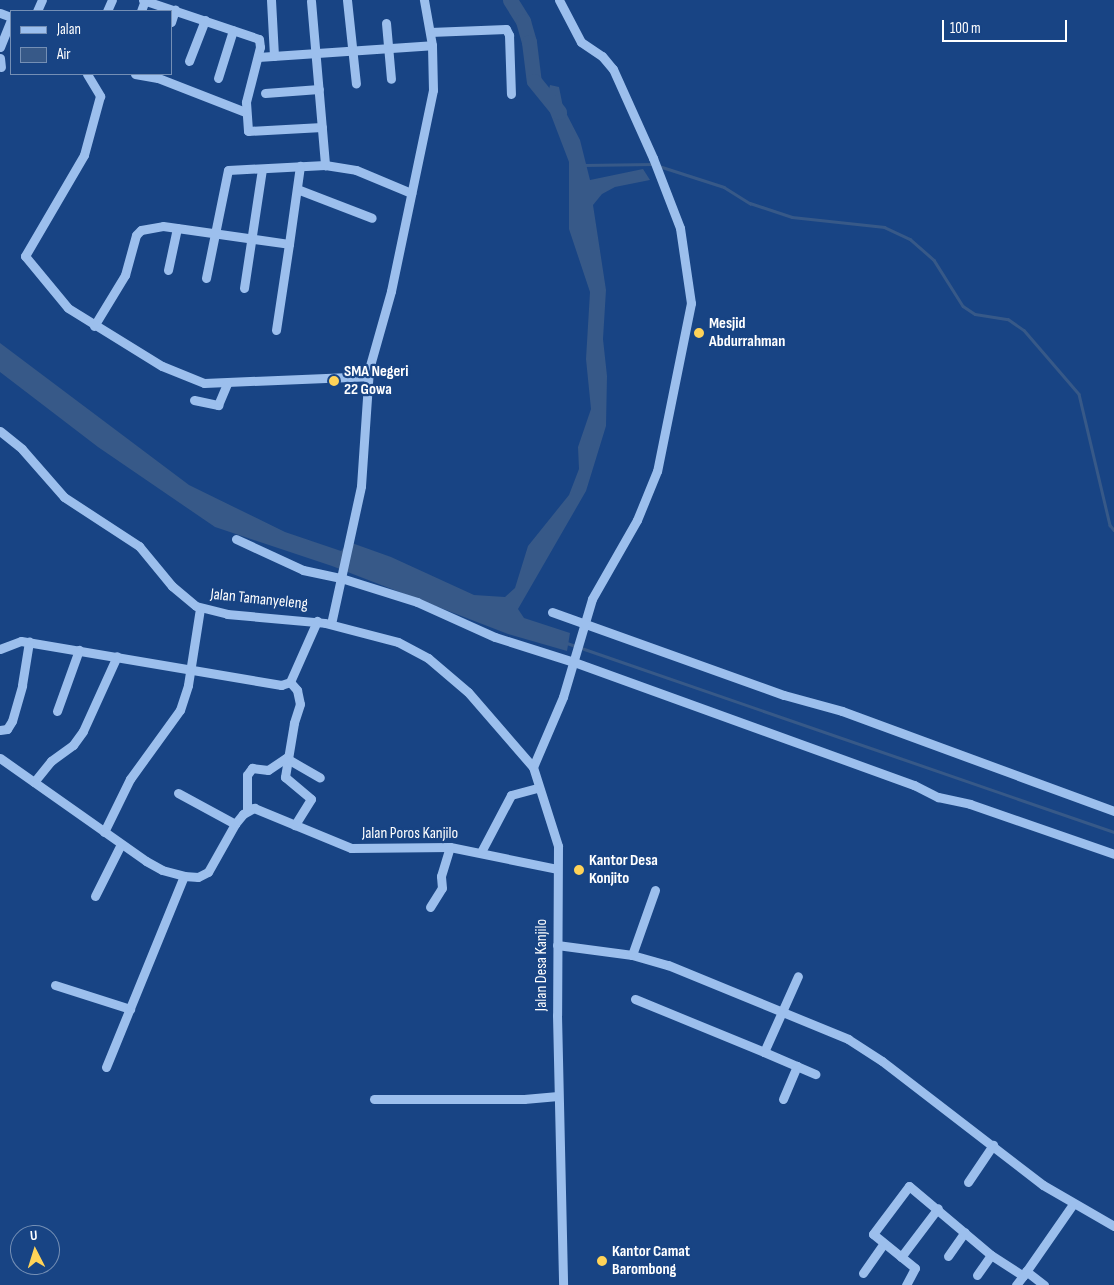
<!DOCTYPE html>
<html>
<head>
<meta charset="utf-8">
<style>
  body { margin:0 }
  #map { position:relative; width:1114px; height:1285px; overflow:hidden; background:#184484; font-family:"Sofia Sans Condensed",sans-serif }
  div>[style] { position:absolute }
  .water>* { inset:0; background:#375988 }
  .stream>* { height:2.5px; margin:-1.25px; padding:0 1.25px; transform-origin:1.25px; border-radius:1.25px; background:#375988 }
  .river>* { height:15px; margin:-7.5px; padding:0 7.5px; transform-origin:7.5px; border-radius:7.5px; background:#375988 }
  .minor>* { height:9px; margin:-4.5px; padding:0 4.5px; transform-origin:4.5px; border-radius:4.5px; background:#9cbfed }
  .dots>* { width:14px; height:14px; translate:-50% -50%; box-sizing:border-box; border:2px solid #184484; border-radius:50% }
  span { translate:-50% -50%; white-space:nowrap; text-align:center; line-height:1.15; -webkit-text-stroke:4.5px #184484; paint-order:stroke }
  .poi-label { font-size:16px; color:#fff; font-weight:700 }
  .left { translate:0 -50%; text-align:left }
  .street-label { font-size:16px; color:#fff }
  .legend { position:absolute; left:10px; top:10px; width:162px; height:65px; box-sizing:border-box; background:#184484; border:1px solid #748fb5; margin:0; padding:6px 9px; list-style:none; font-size:15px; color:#fff }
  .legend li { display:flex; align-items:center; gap:10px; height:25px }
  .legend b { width:25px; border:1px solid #748fb5 }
  .north { position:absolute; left:10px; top:1225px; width:50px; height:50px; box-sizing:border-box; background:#184484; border:1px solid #748fb5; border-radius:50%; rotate:355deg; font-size:14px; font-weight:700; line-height:20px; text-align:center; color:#fff }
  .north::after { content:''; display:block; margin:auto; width:18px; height:22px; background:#ffd358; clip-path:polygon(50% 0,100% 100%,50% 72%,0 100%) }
  .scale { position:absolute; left:942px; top:20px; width:125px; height:22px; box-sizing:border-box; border:2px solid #fff; border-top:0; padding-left:6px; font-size:15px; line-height:18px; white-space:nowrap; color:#fff; -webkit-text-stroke:4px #184484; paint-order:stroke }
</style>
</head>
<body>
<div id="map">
  <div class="water">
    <i style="clip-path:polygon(550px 85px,559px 87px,563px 107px,580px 140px,590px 180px,643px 169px,650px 180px,615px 187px,602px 194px,593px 205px,606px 290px,603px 339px,607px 376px,606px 426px,586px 491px,518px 609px,524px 618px,570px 633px,567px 651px,508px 634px,332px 566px,215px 527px,98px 447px,0 372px,0 343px,189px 485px,285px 532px,341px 551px,349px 542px,391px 557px,474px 595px,505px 597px,515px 588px,528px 546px,569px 495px,579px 469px,578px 447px,591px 409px,586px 359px,590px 292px,569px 229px,569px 162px,546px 102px)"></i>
  </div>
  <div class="stream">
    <i style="left:584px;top:165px;width:69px;rotate:-0.8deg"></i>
    <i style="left:659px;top:166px;width:68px;rotate:17.9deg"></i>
    <i style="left:724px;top:187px;width:31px;rotate:32deg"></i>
    <i style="left:750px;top:203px;width:44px;rotate:18.4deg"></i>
    <i style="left:792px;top:217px;width:93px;rotate:6.2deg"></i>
    <i style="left:884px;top:227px;width:29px;rotate:25deg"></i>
    <i style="left:910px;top:239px;width:32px;rotate:41deg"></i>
    <i style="left:934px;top:260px;width:54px;rotate:57.8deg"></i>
    <i style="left:963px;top:306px;width:14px;rotate:34deg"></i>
    <i style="left:975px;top:314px;width:33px;rotate:9deg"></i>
    <i style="left:1008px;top:319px;width:19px;rotate:35deg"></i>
    <i style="left:1024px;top:330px;width:84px;rotate:49.3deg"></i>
    <i style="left:1079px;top:394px;width:135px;rotate:76.7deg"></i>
    <i style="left:1110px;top:525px;width:6px;rotate:51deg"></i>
    <i style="left:567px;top:643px;width:579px;rotate:19.06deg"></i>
  </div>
  <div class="river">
    <i style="left:510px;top:0;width:25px;rotate:58deg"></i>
    <i style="left:523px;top:21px;width:22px;rotate:74deg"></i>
    <i style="left:529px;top:42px;width:39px;rotate:83deg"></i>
    <i style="left:534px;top:81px;width:40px;rotate:51deg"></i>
  </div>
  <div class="minor">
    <i style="left:143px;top:0;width:122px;rotate:18.6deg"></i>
    <i style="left:259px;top:39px;width:8px;rotate:83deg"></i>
    <i style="left:260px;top:47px;width:57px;rotate:104.3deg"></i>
    <i style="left:246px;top:102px;width:29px;rotate:86deg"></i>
    <i style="left:248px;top:131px;width:74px;rotate:-3.1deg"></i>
    <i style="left:271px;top:0;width:56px;rotate:86.9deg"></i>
    <i style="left:347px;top:0;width:84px;rotate:83.9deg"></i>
    <i style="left:559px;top:0;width:47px;rotate:62.4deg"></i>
    <i style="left:581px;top:42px;width:25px;rotate:34deg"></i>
    <i style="left:602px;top:56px;width:17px;rotate:50deg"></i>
    <i style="left:613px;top:69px;width:98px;rotate:65.8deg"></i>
    <i style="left:653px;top:158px;width:75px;rotate:68.9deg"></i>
    <i style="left:680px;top:228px;width:76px;rotate:81.7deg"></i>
    <i style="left:691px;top:303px;width:171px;rotate:101.4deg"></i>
    <i style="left:657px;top:471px;width:53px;rotate:112.2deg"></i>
    <i style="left:637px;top:520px;width:91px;rotate:119.7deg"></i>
    <i style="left:592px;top:599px;width:102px;rotate:106.5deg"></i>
    <i style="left:563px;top:697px;width:76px;rotate:113.2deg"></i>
    <i style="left:533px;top:767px;width:83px;rotate:72.4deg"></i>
    <i style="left:558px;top:846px;width:169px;rotate:90.3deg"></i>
    <i style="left:557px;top:1015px;width:270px;rotate:88.7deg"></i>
    <i style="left:311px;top:1px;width:165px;rotate:85.1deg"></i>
    <i style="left:37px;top:11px;width:12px;rotate:-66deg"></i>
    <i style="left:107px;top:11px;width:12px;rotate:-66deg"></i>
    <i style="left:141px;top:11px;width:12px;rotate:-70deg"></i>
    <i style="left:0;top:13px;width:12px;rotate:20deg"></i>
    <i style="left:171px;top:22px;width:13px;rotate:-72deg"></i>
    <i style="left:386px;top:23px;width:56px;rotate:84.9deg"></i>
    <i style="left:430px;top:32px;width:76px;rotate:-2.3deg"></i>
    <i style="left:506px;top:29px;width:7px;rotate:63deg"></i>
    <i style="left:509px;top:35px;width:59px;rotate:88.1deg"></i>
    <i style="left:0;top:47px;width:29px;rotate:-68deg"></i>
    <i style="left:258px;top:57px;width:174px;rotate:-3.9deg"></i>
    <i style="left:0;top:58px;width:9px;rotate:84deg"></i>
    <i style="left:189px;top:61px;width:44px;rotate:-68.7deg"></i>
    <i style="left:87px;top:74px;width:26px;rotate:59deg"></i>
    <i style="left:100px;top:96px;width:61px;rotate:105.2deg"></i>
    <i style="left:84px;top:155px;width:117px;rotate:120.3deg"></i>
    <i style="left:25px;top:256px;width:67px;rotate:50.4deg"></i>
    <i style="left:68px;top:308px;width:110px;rotate:31.7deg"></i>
    <i style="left:162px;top:366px;width:45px;rotate:22deg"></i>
    <i style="left:204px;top:383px;width:164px;rotate:-2.4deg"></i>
    <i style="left:135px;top:74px;width:23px;rotate:10deg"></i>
    <i style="left:158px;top:78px;width:93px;rotate:21.3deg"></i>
    <i style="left:218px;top:78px;width:50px;rotate:-72.6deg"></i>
    <i style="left:265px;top:93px;width:54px;rotate:-4.2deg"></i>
    <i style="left:297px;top:189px;width:80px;rotate:21.1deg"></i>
    <i style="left:168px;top:270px;width:43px;rotate:-77.9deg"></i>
    <i style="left:206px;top:278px;width:110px;rotate:-78.5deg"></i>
    <i style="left:228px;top:170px;width:97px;rotate:-3deg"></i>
    <i style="left:325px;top:165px;width:31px;rotate:9deg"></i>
    <i style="left:356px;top:170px;width:60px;rotate:22.7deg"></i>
    <i style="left:244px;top:288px;width:120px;rotate:-81.4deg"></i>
    <i style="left:94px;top:326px;width:60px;rotate:-58.7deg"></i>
    <i style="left:125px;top:275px;width:41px;rotate:-74.6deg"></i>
    <i style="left:136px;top:235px;width:7px;rotate:-45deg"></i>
    <i style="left:141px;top:230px;width:22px;rotate:-10deg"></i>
    <i style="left:163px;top:226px;width:127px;rotate:8.1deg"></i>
    <i style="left:289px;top:244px;width:79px;rotate:-82deg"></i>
    <i style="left:276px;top:330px;width:87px;rotate:-81.4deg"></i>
    <i style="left:194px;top:400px;width:25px;rotate:12deg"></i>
    <i style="left:218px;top:405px;width:23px;rotate:-67deg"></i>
    <i style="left:0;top:431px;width:28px;rotate:39deg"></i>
    <i style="left:22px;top:449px;width:64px;rotate:48.8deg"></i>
    <i style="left:64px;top:497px;width:90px;rotate:33.2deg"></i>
    <i style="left:139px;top:546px;width:52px;rotate:50.5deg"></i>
    <i style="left:172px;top:586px;width:31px;rotate:40deg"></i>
    <i style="left:196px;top:606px;width:32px;rotate:14deg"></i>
    <i style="left:227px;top:614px;width:98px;rotate:5.2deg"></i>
    <i style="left:325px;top:623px;width:75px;rotate:14.6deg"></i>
    <i style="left:398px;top:642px;width:34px;rotate:28deg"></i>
    <i style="left:428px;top:658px;width:52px;rotate:40.4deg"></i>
    <i style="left:468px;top:692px;width:99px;rotate:49.1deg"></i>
    <i style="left:236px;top:539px;width:74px;rotate:24.8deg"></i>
    <i style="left:303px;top:570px;width:39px;rotate:12deg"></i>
    <i style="left:341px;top:578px;width:80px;rotate:17.5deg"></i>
    <i style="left:417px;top:602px;width:85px;rotate:24.2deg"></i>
    <i style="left:495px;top:637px;width:83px;rotate:17.6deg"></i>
    <i style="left:574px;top:662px;width:362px;rotate:19.9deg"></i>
    <i style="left:914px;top:785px;width:27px;rotate:27deg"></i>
    <i style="left:938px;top:797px;width:33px;rotate:12deg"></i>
    <i style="left:970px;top:804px;width:152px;rotate:19.1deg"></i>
    <i style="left:552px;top:612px;width:246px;rotate:19.7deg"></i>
    <i style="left:784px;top:695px;width:60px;rotate:15.4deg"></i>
    <i style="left:842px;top:711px;width:290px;rotate:20.2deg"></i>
    <i style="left:331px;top:624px;width:141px;rotate:-77.7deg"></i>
    <i style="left:361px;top:486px;width:117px;rotate:-86.1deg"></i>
    <i style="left:369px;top:369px;width:81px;rotate:-74.2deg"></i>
    <i style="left:391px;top:291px;width:205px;rotate:-78.2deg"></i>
    <i style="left:433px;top:90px;width:45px;rotate:-91.3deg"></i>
    <i style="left:432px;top:45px;width:46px;rotate:-100.1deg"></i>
    <i style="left:0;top:649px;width:22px;rotate:-21deg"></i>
    <i style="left:21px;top:641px;width:264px;rotate:9.6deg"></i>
    <i style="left:281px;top:685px;width:9px;rotate:-18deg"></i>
    <i style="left:290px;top:682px;width:67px;rotate:-66.1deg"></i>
    <i style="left:290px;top:682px;width:11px;rotate:49deg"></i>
    <i style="left:297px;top:690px;width:14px;rotate:78deg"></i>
    <i style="left:300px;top:704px;width:20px;rotate:108deg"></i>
    <i style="left:294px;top:723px;width:55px;rotate:99.5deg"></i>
    <i style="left:285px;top:777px;width:34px;rotate:40deg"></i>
    <i style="left:311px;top:799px;width:31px;rotate:122deg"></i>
    <i style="left:57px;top:711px;width:65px;rotate:-70.2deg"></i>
    <i style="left:0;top:730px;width:7px;rotate:-8deg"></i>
    <i style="left:7px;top:729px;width:9px;rotate:-58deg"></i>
    <i style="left:12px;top:721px;width:37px;rotate:-74deg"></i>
    <i style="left:22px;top:685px;width:44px;rotate:-80.8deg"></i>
    <i style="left:0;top:758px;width:179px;rotate:35.2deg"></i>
    <i style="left:146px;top:861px;width:18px;rotate:29deg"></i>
    <i style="left:162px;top:870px;width:23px;rotate:15deg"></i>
    <i style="left:184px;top:876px;width:14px;rotate:4deg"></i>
    <i style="left:198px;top:877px;width:11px;rotate:-27deg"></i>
    <i style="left:208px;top:872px;width:55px;rotate:-60.6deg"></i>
    <i style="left:235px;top:824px;width:13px;rotate:-51deg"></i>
    <i style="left:243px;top:814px;width:13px;rotate:-29deg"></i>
    <i style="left:254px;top:808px;width:105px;rotate:22.4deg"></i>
    <i style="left:351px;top:848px;width:99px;rotate:-0.6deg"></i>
    <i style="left:450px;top:847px;width:109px;rotate:11.6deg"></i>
    <i style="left:286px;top:758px;width:39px;rotate:30deg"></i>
    <i style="left:34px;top:782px;width:27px;rotate:-51deg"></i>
    <i style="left:51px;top:761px;width:27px;rotate:-36deg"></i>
    <i style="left:73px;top:745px;width:17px;rotate:-54deg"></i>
    <i style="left:83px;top:731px;width:82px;rotate:-65.6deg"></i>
    <i style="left:178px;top:793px;width:65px;rotate:28.5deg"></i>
    <i style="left:247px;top:810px;width:35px;rotate:-90deg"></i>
    <i style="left:247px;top:775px;width:9px;rotate:-54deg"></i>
    <i style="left:252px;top:768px;width:16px;rotate:7deg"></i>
    <i style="left:268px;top:770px;width:22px;rotate:-34deg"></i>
    <i style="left:104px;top:832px;width:59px;rotate:-63.9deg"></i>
    <i style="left:130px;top:779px;width:85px;rotate:-54.1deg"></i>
    <i style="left:180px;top:710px;width:26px;rotate:-72deg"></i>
    <i style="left:188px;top:685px;width:78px;rotate:-81.1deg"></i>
    <i style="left:481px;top:852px;width:64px;rotate:-62.2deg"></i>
    <i style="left:511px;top:795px;width:28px;rotate:-15deg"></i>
    <i style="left:95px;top:896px;width:58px;rotate:-63.4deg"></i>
    <i style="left:430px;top:907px;width:22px;rotate:-58deg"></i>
    <i style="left:442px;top:888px;width:12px;rotate:-95deg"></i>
    <i style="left:441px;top:876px;width:30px;rotate:-73deg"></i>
    <i style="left:557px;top:945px;width:76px;rotate:7.6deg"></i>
    <i style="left:632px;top:955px;width:37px;rotate:16deg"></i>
    <i style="left:668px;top:965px;width:195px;rotate:22.3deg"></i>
    <i style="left:848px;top:1039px;width:40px;rotate:32.9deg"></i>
    <i style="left:882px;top:1061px;width:203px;rotate:37.6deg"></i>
    <i style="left:1043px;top:1185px;width:82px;rotate:30deg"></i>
    <i style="left:632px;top:955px;width:69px;rotate:-70.5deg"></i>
    <i style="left:55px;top:985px;width:79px;rotate:17.7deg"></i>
    <i style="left:635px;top:999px;width:139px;rotate:22.3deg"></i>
    <i style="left:764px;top:1052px;width:83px;rotate:-65.9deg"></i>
    <i style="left:764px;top:1052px;width:56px;rotate:23.3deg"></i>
    <i style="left:106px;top:1067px;width:206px;rotate:-67.8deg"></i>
    <i style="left:374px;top:1099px;width:150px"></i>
    <i style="left:524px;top:1099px;width:34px;rotate:-5deg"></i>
    <i style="left:783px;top:1099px;width:36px;rotate:-67deg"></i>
    <i style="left:968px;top:1182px;width:45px;rotate:-56deg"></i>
    <i style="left:948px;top:1256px;width:29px;rotate:-55deg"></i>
    <i style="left:901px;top:1257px;width:61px;rotate:-52.9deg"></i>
    <i style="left:1026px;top:1271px;width:23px;rotate:38deg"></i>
    <i style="left:863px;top:1273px;width:35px;rotate:-55deg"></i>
    <i style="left:977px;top:1275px;width:24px;rotate:-55deg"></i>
    <i style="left:906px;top:1285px;width:19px;rotate:-62deg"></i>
    <i style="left:915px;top:1268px;width:54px;rotate:-141deg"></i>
    <i style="left:873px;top:1234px;width:60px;rotate:-53.1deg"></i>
    <i style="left:909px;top:1186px;width:107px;rotate:40.1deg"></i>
    <i style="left:991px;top:1255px;width:38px;rotate:33deg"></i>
    <i style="left:1023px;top:1276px;width:88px;rotate:-55.2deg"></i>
    <i style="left:1016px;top:1285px;width:11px;rotate:-52deg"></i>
  </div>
  <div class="dots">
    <i style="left:699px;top:333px;background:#ffd358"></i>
    <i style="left:334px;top:381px;background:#ffd358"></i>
    <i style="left:579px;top:870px;background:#ffd358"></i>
    <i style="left:602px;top:1261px;background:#ffd358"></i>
  </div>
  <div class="poi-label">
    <span class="left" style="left:709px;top:333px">Mesjid<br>Abdurrahman</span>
    <span class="left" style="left:344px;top:381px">SMA Negeri<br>22 Gowa</span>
    <span class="left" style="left:589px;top:870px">Kantor Desa<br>Konjito</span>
    <span class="left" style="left:612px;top:1261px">Kantor Camat<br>Barombong</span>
  </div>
  <div class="street-label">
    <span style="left:259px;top:600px;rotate:6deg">Jalan Tamanyeleng</span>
    <span style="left:410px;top:834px">Jalan Poros Kanjilo</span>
    <span style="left:542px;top:965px;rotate:-90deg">Jalan Desa Kanjilo</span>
  </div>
  <ul class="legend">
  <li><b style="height:6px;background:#9cbfed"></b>Jalan</li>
  <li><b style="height:14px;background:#375988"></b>Air</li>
  </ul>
  <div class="north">U</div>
  <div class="scale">100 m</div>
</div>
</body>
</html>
